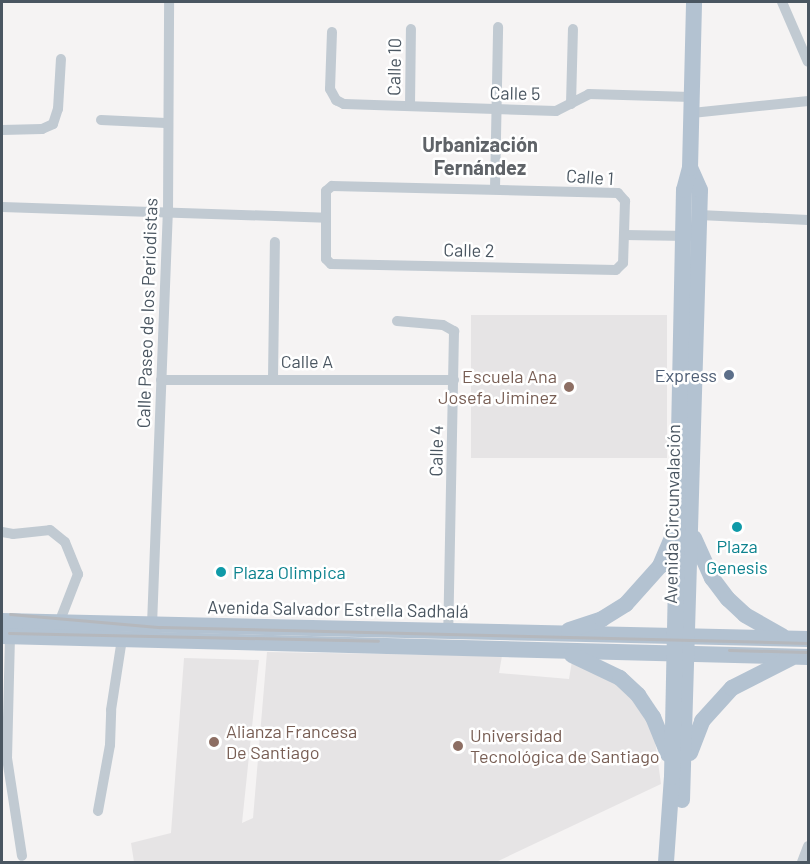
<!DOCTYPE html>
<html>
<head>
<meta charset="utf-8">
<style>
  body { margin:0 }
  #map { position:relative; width:810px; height:864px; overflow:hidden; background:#f5f3f3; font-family:Barlow,sans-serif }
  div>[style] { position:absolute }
  .education>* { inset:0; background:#e6e4e5; transform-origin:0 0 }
  .street>* { height:10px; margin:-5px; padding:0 5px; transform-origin:5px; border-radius:5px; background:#c1cad2 }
  .primary>* { height:16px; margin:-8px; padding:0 8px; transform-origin:8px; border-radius:8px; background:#b3c2d1 }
  .rail>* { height:3px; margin:-1.5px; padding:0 1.5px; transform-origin:1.5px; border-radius:1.5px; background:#b5b8bd }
  .dots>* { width:16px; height:16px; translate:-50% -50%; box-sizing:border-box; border:3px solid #fff; border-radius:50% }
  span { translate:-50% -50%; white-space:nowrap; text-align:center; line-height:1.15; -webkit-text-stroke:5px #fff; paint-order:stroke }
  .street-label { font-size:18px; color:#4a5661 }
  .service-label { font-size:18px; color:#4e5e75 }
  .right { translate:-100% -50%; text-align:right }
  .education-label { font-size:18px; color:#785e54 }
  .left { translate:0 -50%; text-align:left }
  .culture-label { font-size:18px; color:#0d838f }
  .neighbourhood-label { font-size:20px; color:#5f6368; font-weight:700 }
  .frame { position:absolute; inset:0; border:3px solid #4a5661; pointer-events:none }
</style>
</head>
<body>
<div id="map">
  <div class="education">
    <i style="left:471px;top:315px;width:196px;height:143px"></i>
    <i style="clip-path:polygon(267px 652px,502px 656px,499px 673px,569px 679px,572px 661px,609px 677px,630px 695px,654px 733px,661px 784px,496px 862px,134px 862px,131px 843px,171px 833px,184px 658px,259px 660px,242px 823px,253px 818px)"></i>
  </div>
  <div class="street">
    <i style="left:782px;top:2px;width:65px;rotate:66.6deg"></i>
    <i style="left:332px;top:32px;width:57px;rotate:92deg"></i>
    <i style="left:330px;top:89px;width:13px;rotate:61deg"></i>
    <i style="left:336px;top:100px;width:9px;rotate:27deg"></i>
    <i style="left:344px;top:104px;width:212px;rotate:1.9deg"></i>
    <i style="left:556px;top:111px;width:37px;rotate:-27deg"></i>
    <i style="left:589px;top:94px;width:102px;rotate:1.7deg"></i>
    <i style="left:571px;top:104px;width:75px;rotate:-88.5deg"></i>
    <i style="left:410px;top:106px;width:77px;rotate:-89.3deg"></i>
    <i style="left:692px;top:113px;width:117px;rotate:-5.9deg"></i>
    <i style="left:101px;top:120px;width:65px;rotate:2.6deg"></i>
    <i style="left:2px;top:130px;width:40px;rotate:-1.4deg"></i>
    <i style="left:42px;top:129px;width:12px;rotate:-24deg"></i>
    <i style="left:53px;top:124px;width:16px;rotate:-72deg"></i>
    <i style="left:58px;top:109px;width:50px;rotate:-86.6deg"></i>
    <i style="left:332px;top:186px;width:286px;rotate:1.4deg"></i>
    <i style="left:618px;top:193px;width:11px;rotate:49deg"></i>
    <i style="left:625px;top:201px;width:62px;rotate:91.8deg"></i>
    <i style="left:623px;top:263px;width:10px;rotate:135deg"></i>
    <i style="left:616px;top:270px;width:285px;rotate:-178.8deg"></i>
    <i style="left:331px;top:264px;width:7px;rotate:-135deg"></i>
    <i style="left:326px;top:259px;width:68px;rotate:-90deg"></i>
    <i style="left:326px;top:191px;width:8px;rotate:-40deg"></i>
    <i style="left:495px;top:189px;width:162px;rotate:-88.9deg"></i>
    <i style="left:2px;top:207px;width:324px;rotate:1.9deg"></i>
    <i style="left:699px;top:215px;width:109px;rotate:2.6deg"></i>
    <i style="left:624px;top:235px;width:65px;rotate:0.9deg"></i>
    <i style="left:397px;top:321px;width:46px;rotate:5deg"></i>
    <i style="left:443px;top:325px;width:13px;rotate:29deg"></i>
    <i style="left:454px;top:331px;width:300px;rotate:91.1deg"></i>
    <i style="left:273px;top:378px;width:136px;rotate:-89.2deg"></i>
    <i style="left:161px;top:380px;width:293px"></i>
    <i style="left:2px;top:532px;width:11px;rotate:10deg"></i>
    <i style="left:13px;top:534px;width:37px;rotate:-6deg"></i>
    <i style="left:50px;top:530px;width:19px;rotate:39deg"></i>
    <i style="left:65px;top:542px;width:35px;rotate:68deg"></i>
    <i style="left:78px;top:574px;width:53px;rotate:111.2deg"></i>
    <i style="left:152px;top:625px;width:412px;rotate:-87.8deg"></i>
    <i style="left:168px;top:213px;width:211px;rotate:-89.7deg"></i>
    <i style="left:10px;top:636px;width:122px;rotate:91.4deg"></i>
    <i style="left:7px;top:758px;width:99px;rotate:81.3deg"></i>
    <i style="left:98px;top:811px;width:67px;rotate:-79.7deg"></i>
    <i style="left:110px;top:745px;width:35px;rotate:-88deg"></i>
    <i style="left:111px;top:710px;width:72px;rotate:-81.2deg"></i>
    <i style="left:802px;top:862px;width:17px;rotate:-69deg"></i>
  </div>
  <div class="primary">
    <i style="left:694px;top:538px;width:44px;rotate:65.8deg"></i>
    <i style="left:712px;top:578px;width:26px;rotate:53deg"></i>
    <i style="left:728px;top:599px;width:23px;rotate:43deg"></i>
    <i style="left:745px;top:615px;width:43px;rotate:29.6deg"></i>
    <i style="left:2px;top:621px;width:806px;rotate:1.28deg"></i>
    <i style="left:569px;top:630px;width:35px;rotate:-18deg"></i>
    <i style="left:602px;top:619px;width:28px;rotate:-32deg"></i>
    <i style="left:626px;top:604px;width:51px;rotate:-48.2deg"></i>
    <i style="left:660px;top:566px;width:30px;rotate:-67deg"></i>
    <i style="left:2px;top:636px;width:806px;rotate:1.49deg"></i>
    <i style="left:572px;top:655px;width:53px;rotate:25.6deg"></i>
    <i style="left:620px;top:678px;width:25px;rotate:43deg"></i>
    <i style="left:638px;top:695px;width:27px;rotate:56deg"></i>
    <i style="left:653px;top:717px;width:40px;rotate:68deg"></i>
    <i style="left:690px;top:753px;width:34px;rotate:-69deg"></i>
    <i style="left:702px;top:721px;width:45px;rotate:-47.7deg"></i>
    <i style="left:732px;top:688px;width:66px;rotate:-27deg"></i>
    <i style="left:682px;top:800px;width:610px;rotate:-88.31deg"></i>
    <i style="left:700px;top:190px;width:24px;rotate:-114deg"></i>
    <i style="left:666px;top:862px;width:85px;rotate:-86deg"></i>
    <i style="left:672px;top:777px;width:587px;rotate:-88.83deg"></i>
    <i style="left:684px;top:190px;width:23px;rotate:-75deg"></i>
    <i style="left:690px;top:168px;width:166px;rotate:-88.6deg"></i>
  </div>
  <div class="rail">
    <i style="left:10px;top:614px;width:151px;rotate:5deg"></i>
    <i style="left:160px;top:627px;width:648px;rotate:1.41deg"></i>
    <i style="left:9px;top:633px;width:369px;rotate:1.2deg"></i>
    <i style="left:729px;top:650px;width:79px;rotate:1.5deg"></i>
  </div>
  <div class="dots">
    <i style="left:729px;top:375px;background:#5c6f8a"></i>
    <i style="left:569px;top:387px;background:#8d6e63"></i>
    <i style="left:737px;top:527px;background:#0f9aa8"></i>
    <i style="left:221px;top:572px;background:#0f9aa8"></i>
    <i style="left:214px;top:742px;background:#8d6e63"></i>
    <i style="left:458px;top:746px;background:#8d6e63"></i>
  </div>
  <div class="street-label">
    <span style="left:394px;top:67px;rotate:-89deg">Calle 10</span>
    <span style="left:515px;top:93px;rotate:1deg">Calle 5</span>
    <span style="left:590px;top:177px;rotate:4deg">Calle 1</span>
    <span style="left:469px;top:250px;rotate:1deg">Calle 2</span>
    <span style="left:147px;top:313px;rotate:-88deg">Calle Paseo de los Periodistas</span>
    <span style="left:307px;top:361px">Calle A</span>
    <span style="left:436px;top:451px;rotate:-89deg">Calle 4</span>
    <span style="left:672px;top:514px;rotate:-89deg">Avenida Circunvalación</span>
    <span style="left:338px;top:609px;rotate:1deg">Avenida Salvador Estrella Sadhalá</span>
  </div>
  <div class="service-label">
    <span class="right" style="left:717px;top:375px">Express</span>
  </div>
  <div class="education-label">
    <span class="right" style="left:557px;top:387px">Escuela Ana<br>Josefa Jiminez</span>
    <span class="left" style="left:226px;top:742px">Alianza Francesa<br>De Santiago</span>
    <span class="left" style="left:470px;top:746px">Universidad<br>Tecnológica de Santiago</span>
  </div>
  <div class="culture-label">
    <span style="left:737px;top:557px">Plaza<br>Genesis</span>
    <span class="left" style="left:233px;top:572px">Plaza Olimpica</span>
  </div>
  <div class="neighbourhood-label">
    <span style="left:480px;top:156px">Urbanización<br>Fernández</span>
  </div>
  <div class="frame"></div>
</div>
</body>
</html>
